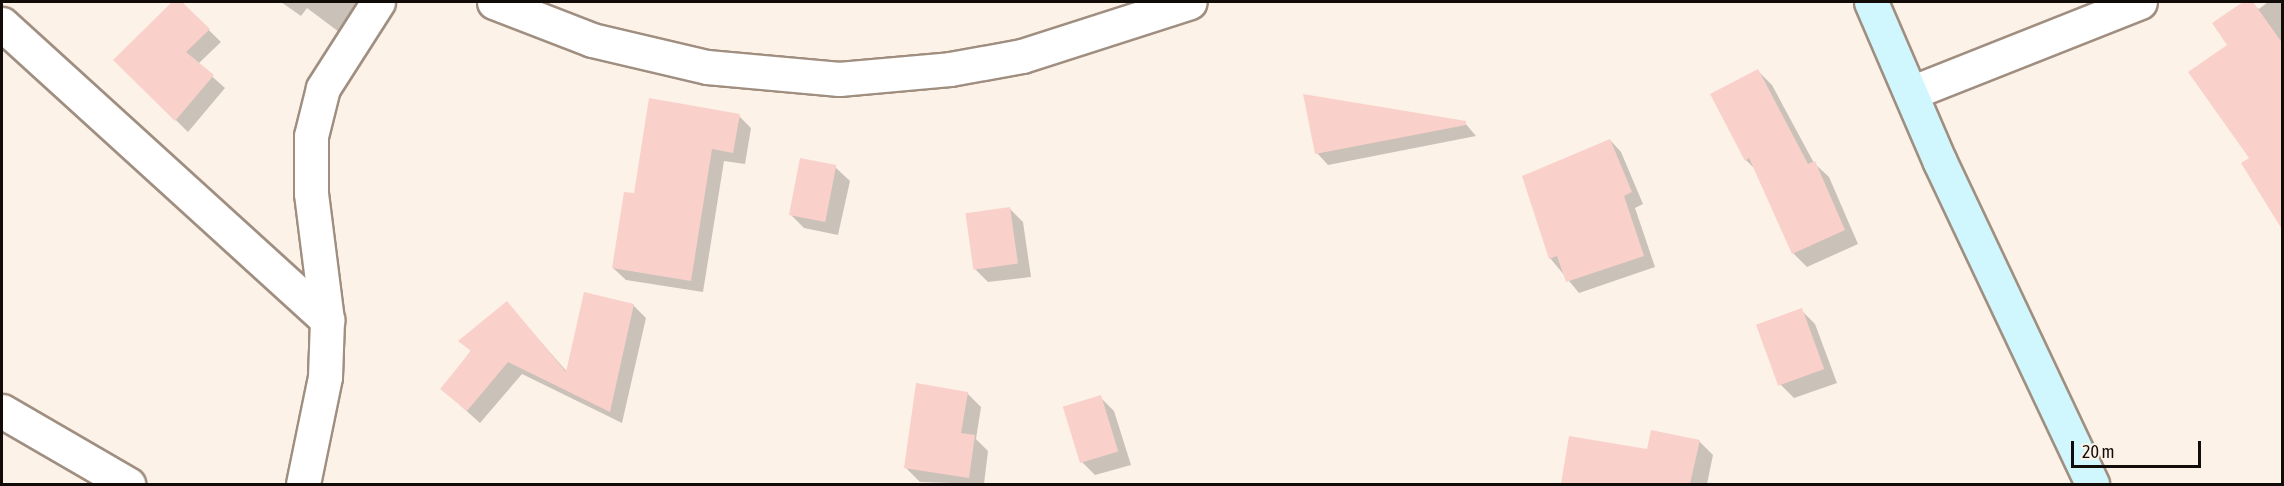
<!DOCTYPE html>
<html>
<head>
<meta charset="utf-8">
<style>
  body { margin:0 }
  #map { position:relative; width:2284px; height:486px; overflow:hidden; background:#fdf2e8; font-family:"Asap Condensed",sans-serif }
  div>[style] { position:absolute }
  .shadow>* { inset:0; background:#0003 }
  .building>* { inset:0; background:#fad1ca; transform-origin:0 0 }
  .roads { filter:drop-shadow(2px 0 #a08f80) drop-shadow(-2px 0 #a08f80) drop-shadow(0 2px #a08f80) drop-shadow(0 -2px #a08f80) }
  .minor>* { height:33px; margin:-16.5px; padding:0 16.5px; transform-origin:16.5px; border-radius:16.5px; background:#fff }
  .tertiary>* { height:33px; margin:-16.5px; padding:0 16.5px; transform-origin:16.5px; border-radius:16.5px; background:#fff }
  .secondary>* { height:33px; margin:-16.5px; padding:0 16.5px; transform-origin:16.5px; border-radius:16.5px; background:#d0f7fd }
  span { translate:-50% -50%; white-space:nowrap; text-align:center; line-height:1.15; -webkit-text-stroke:5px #fdf2e8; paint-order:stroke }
  .frame { position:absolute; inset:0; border:3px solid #110c07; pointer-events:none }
  .scale { position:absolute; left:2071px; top:441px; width:130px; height:27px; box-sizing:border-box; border:3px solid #110c07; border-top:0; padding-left:8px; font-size:18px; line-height:21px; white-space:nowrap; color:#110c07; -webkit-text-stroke:4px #fdf2e8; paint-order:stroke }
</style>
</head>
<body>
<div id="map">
  <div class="shadow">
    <i style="clip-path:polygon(175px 2px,180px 2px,221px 42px,198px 64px,225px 88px,188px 132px,115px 60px)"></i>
    <i style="clip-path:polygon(281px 2px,375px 2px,347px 38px,307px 8px,301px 16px)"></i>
    <i style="clip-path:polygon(2246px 2px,2259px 9px,2268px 2px,2282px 2px,2282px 225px,2251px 159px,2229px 45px,2214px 24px)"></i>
    <i style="clip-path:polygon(1758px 71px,1772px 85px,1814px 163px,1829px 177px,1858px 244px,1807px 267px,1793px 253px,1756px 170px,1746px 160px)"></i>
    <i style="clip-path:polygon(739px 116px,751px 128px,745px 164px,724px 161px,703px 292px,626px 280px,613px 268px)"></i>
    <i style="clip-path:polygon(1465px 123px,1476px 136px,1328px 165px,1317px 153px)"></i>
    <i style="clip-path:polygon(1610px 140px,1621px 152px,1643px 204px,1635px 208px,1655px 267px,1579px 293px,1550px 258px)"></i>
    <i style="clip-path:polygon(835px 167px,850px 181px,838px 235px,804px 228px,790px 214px)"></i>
    <i style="clip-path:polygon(1009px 208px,1023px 222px,1031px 277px,988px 282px,974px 268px)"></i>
    <i style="clip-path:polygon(507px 303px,568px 373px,633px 305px,646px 318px,622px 423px,522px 374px,480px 423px,442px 389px)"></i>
    <i style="clip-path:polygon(1801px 310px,1815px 324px,1837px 383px,1794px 398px,1780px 384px)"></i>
    <i style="clip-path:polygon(967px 393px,981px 407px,976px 439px,988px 451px,984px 484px,920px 482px,906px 468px)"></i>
    <i style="clip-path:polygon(1100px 397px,1114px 411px,1131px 465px,1095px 475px,1081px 461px)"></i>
    <i style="clip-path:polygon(1570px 438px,1648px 451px,1699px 441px,1713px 455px,1707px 484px,1562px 484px)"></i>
  </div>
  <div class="building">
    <i style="clip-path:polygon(172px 2px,182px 2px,210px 29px,186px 52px,214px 75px,175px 121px,113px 60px)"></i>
    <i style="clip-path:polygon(2243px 2px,2253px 2px,2283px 44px,2283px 231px,2241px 163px,2249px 158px,2188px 72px,2227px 45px,2212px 23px)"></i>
    <i style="clip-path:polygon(1758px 69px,1808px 164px,1815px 161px,1845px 230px,1792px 254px,1749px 158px,1745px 161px,1710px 94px)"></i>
    <i style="clip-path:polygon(1303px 94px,1466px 121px,1466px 125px,1315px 154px)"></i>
    <i style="clip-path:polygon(649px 98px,740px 114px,733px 153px,712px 149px,691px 281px,612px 268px,624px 192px,634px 193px)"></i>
    <i style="clip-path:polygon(1610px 139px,1632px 192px,1624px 196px,1644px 256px,1566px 282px,1557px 256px,1549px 259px,1522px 176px)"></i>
    <i style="left:800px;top:158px;width:37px;height:58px;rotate:11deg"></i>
    <i style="left:1010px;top:207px;width:57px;height:45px;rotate:82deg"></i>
    <i style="clip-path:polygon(584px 292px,634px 304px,610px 412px,508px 362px,467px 411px,440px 389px,471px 351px,458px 341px,507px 301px,566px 372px)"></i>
    <i style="left:1802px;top:308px;width:65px;height:49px;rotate:70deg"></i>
    <i style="clip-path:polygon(916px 383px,968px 392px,961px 433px,975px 435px,969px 478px,904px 468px)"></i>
    <i style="left:1101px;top:395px;width:59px;height:40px;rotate:73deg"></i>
    <i style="clip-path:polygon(1651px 430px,1700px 440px,1690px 484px,1561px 484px,1569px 436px,1647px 449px)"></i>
  </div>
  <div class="roads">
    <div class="minor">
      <i style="left:494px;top:2px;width:105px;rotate:21.2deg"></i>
      <i style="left:592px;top:40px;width:118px;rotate:13.2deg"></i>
      <i style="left:707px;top:67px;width:133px;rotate:5.2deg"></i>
      <i style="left:839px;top:79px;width:111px;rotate:-5.1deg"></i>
      <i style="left:950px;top:69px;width:73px;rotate:-10.2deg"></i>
      <i style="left:1022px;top:56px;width:176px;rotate:-17.8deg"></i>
      <i style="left:2px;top:24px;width:440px;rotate:42.3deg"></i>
      <i style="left:1913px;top:92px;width:244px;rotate:-21.6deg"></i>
      <i style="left:303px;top:484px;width:109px;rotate:-78.4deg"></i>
      <i style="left:325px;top:377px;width:57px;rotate:-88deg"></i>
      <i style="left:327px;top:320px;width:128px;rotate:-97.2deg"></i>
      <i style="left:311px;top:193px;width:57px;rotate:-90deg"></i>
      <i style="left:311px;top:136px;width:49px;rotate:-76deg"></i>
      <i style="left:323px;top:88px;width:102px;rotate:-57.4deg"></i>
    </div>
    <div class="tertiary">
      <i style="left:2px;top:411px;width:146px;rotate:30.1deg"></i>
    </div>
    <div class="secondary">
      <i style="left:1871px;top:2px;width:174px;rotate:66.7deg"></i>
      <i style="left:1940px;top:162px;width:356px;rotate:64.7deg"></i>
    </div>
  </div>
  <div class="frame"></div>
  <div class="scale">20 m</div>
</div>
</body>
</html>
